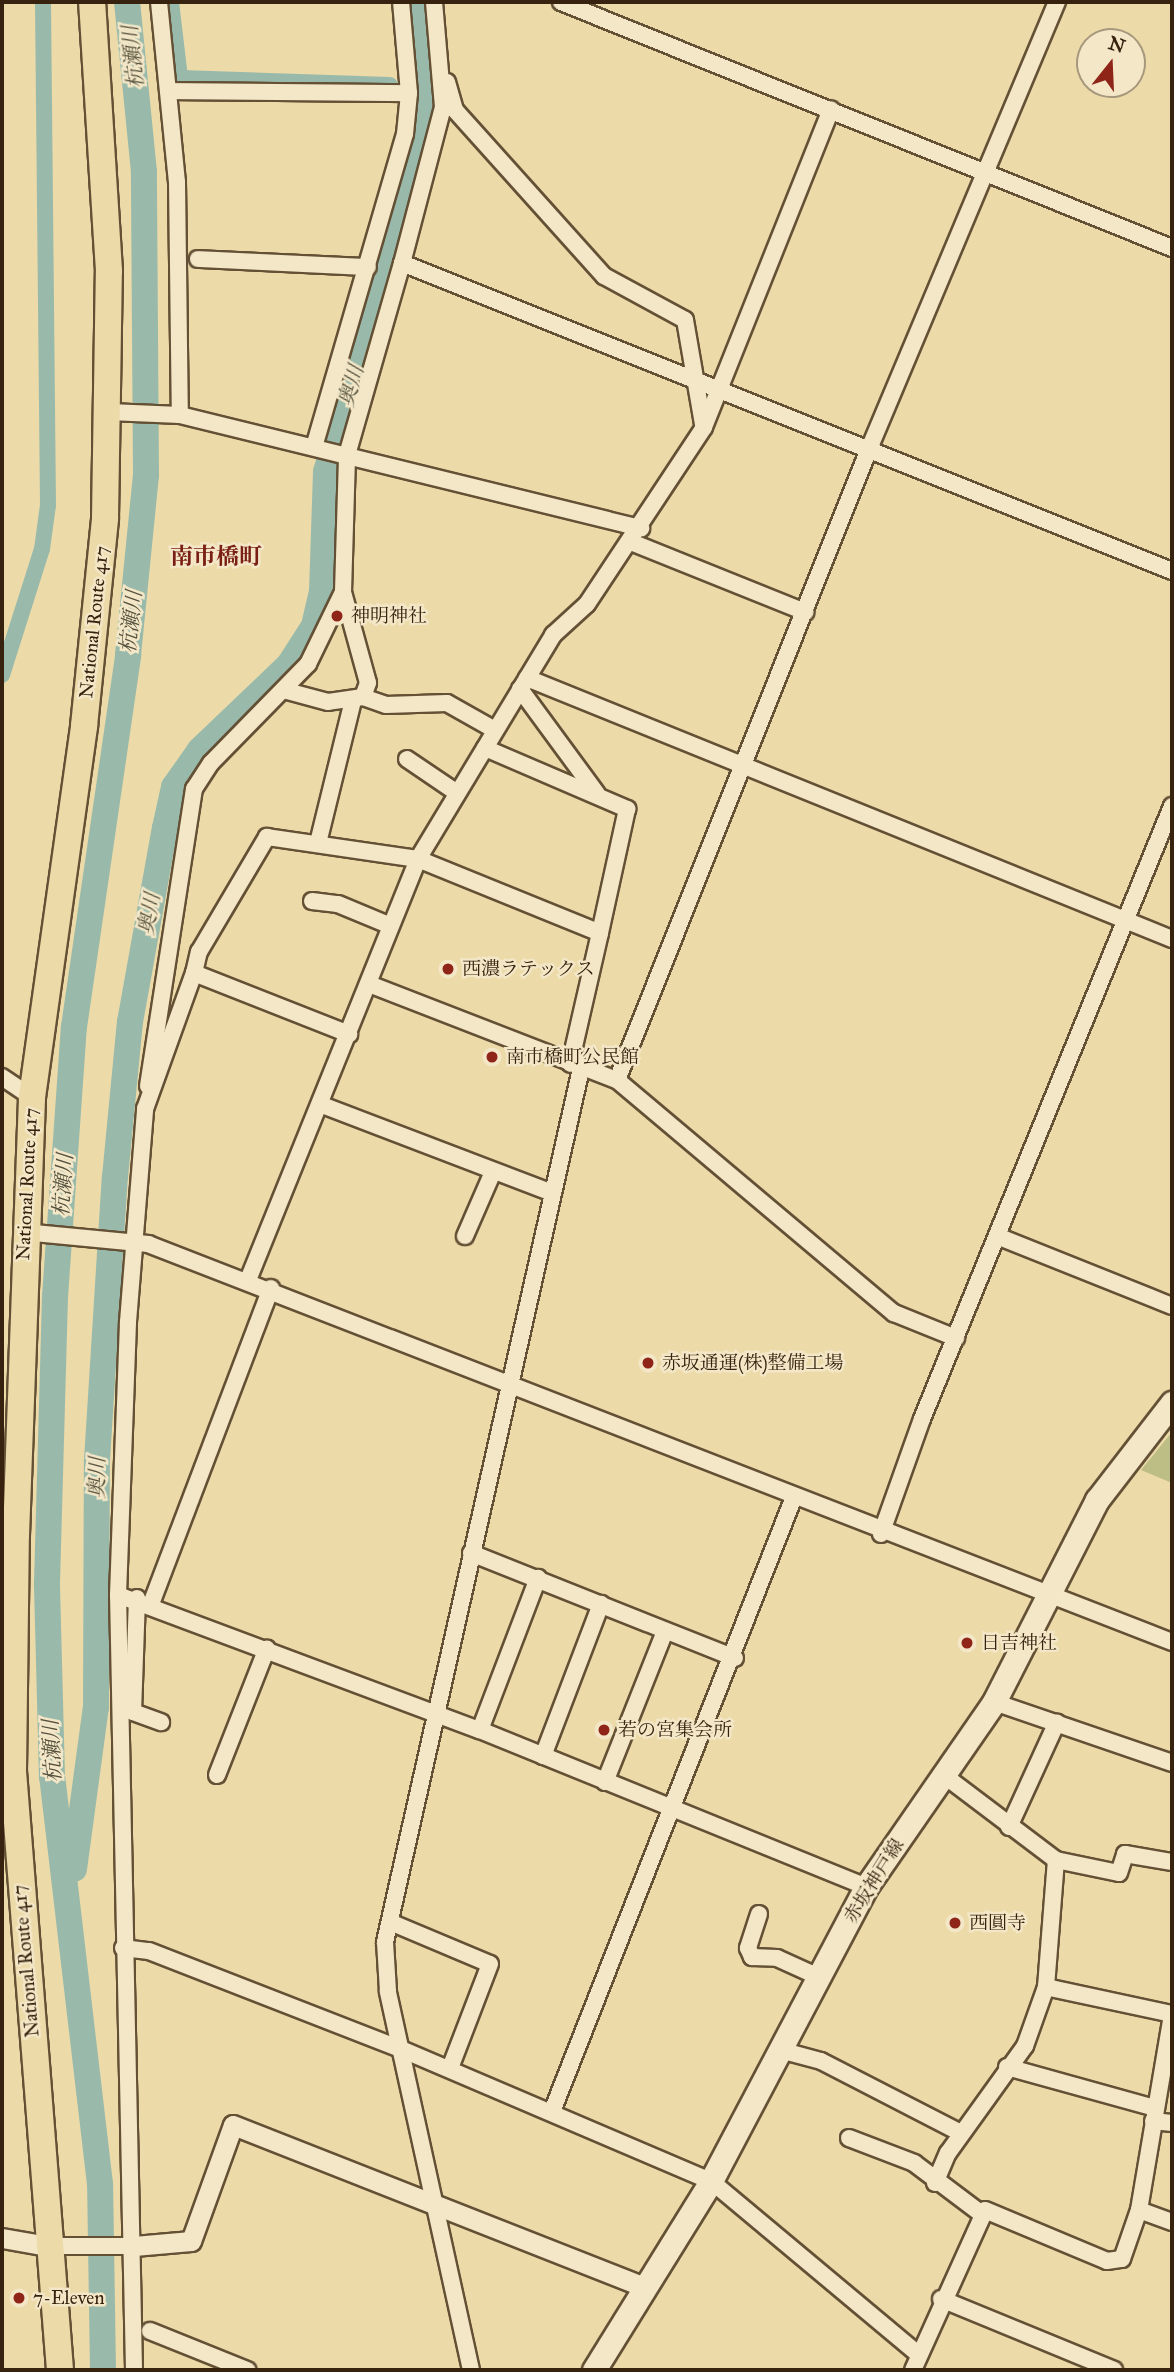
<!DOCTYPE html>
<html>
<head>
<meta charset="utf-8">
<style>
  body { margin:0 }
  #map { position:relative; width:1174px; height:2372px; overflow:hidden; background:#ecdaa9; font-family:"IM FELL Great Primer","Noto Serif JP",serif }
  div>[style] { position:absolute }
  .green>* { inset:0; background:#bcbe85 }
  .canal>* { height:16px; margin:-8px; padding:0 8px; transform-origin:8px; border-radius:8px; background:#99baaa }
  .river>* { height:26px; margin:-13px; padding:0 13px; transform-origin:13px; border-radius:13px; background:#99baaa }
  .roads { filter:drop-shadow(2px 0 #645035) drop-shadow(-2px 0 #645035) drop-shadow(0 2px #645035) drop-shadow(0 -2px #645035) }
  .minor>* { height:16px; margin:-8px; padding:0 8px; transform-origin:8px; border-radius:8px; background:#f3e7c7 }
  .tertiary>* { height:19px; margin:-9.5px; padding:0 9.5px; transform-origin:9.5px; border-radius:9.5px; background:#f3e7c7 }
  .secondary>* { height:23px; margin:-11.5px; padding:0 11.5px; transform-origin:11.5px; border-radius:11.5px; background:#f3e7c7 }
  .trunk>* { height:26px; margin:-13px; padding:0 13px; transform-origin:13px; border-radius:13px; background:#ecdaa9 }
  .dots>* { width:19px; height:19px; translate:-50% -50%; box-sizing:border-box; border:4px solid #f3e7c7; border-radius:50% }
  span { translate:-50% -50%; white-space:nowrap; text-align:center; line-height:1.15; -webkit-text-stroke:5px #f3e7c7; paint-order:stroke }
  .poi-label { font-size:19px; color:#36220e }
  .left { translate:0 -50%; text-align:left }
  .street-label { font-size:19px; color:#36220e }
  .water-label { font-size:21px; color:#54503d; font-style:italic }
  .quarter-label { font-size:23px; color:#7a1f14; font-weight:700 }
  .frame { position:absolute; inset:0; border:4px solid #36220e; pointer-events:none }
  .north { position:absolute; left:1076px; top:28px; width:70px; height:70px; box-sizing:border-box; background:#f3e7c7; border:2px solid #a7987d; border-radius:50%; rotate:18deg; font-size:19px; font-weight:700; line-height:28px; text-align:center; color:#36220e }
  .north::after { content:''; display:block; margin:auto; width:24px; height:32px; background:#8f2418; clip-path:polygon(50% 0,100% 100%,50% 72%,0 100%) }
</style>
</head>
<body>
<div id="map">
  <div class="green">
    <i style="clip-path:polygon(1172px 1432px,1172px 1483px,1141px 1470px)"></i>
  </div>
  <div class="canal">
    <i style="left:171px;top:2px;width:77px;rotate:83.2deg"></i>
    <i style="left:180px;top:78px;width:210px;rotate:1.9deg"></i>
    <i style="left:2px;top:675px;width:132px;rotate:-72.4deg"></i>
    <i style="left:42px;top:549px;width:44px;rotate:-82.2deg"></i>
    <i style="left:48px;top:505px;width:503px;rotate:-90.57deg"></i>
  </div>
  <div class="river">
    <i style="left:74px;top:1869px;width:163px;rotate:-82.3deg"></i>
    <i style="left:96px;top:1707px;width:247px;rotate:-89.8deg"></i>
    <i style="left:97px;top:1460px;width:284px;rotate:-86.4deg"></i>
    <i style="left:115px;top:1177px;width:156px;rotate:-84.5deg"></i>
    <i style="left:130px;top:1022px;width:197px;rotate:-79.8deg"></i>
    <i style="left:165px;top:828px;width:42px;rotate:-77.6deg"></i>
    <i style="left:174px;top:787px;width:45px;rotate:-54.9deg"></i>
    <i style="left:200px;top:750px;width:123px;rotate:-43.7deg"></i>
    <i style="left:289px;top:665px;width:46px;rotate:-57.3deg"></i>
    <i style="left:314px;top:626px;width:35px;rotate:-77deg"></i>
    <i style="left:322px;top:592px;width:120px;rotate:-88.1deg"></i>
    <i style="left:326px;top:472px;width:330px;rotate:-73.6deg"></i>
    <i style="left:419px;top:155px;width:47px;rotate:-83.9deg"></i>
    <i style="left:424px;top:108px;width:106px;rotate:-94.9deg"></i>
    <i style="left:103px;top:2370px;width:186px;rotate:-90.9deg"></i>
    <i style="left:100px;top:2184px;width:410px;rotate:-96.7deg"></i>
    <i style="left:52px;top:1777px;width:194px;rotate:-91.5deg"></i>
    <i style="left:47px;top:1583px;width:286px;rotate:-88.4deg"></i>
    <i style="left:55px;top:1297px;width:271px;rotate:-86deg"></i>
    <i style="left:74px;top:1027px;width:376px;rotate:-81.7deg"></i>
    <i style="left:128px;top:655px;width:181px;rotate:-84.3deg"></i>
    <i style="left:146px;top:475px;width:303px;rotate:-90.4deg"></i>
    <i style="left:144px;top:172px;width:171px;rotate:-95.7deg"></i>
  </div>
  <div class="roads">
    <div class="minor">
      <i style="left:159px;top:2px;width:181px;rotate:84.3deg"></i>
      <i style="left:177px;top:182px;width:233px;rotate:89.3deg"></i>
      <i style="left:434px;top:2px;width:105px;rotate:85.1deg"></i>
      <i style="left:443px;top:107px;width:161px;rotate:104.7deg"></i>
      <i style="left:402px;top:263px;width:829px;rotate:21.8deg"></i>
      <i style="left:561px;top:2px;width:659px;rotate:21.93deg"></i>
      <i style="left:447px;top:82px;width:29px;rotate:74deg"></i>
      <i style="left:455px;top:110px;width:223px;rotate:48.1deg"></i>
      <i style="left:604px;top:276px;width:92px;rotate:28.5deg"></i>
      <i style="left:685px;top:320px;width:106px;rotate:80.2deg"></i>
      <i style="left:172px;top:91px;width:237px;rotate:0.5deg"></i>
      <i style="left:198px;top:259px;width:170px;rotate:2.7deg"></i>
      <i style="left:109px;top:412px;width:71px;rotate:2.4deg"></i>
      <i style="left:180px;top:415px;width:475px;rotate:13.8deg"></i>
      <i style="left:314px;top:447px;width:326px;rotate:-73.8deg"></i>
      <i style="left:405px;top:134px;width:41px;rotate:-84.4deg"></i>
      <i style="left:409px;top:93px;width:91px;rotate:-95deg"></i>
      <i style="left:631px;top:542px;width:188px;rotate:21.9deg"></i>
      <i style="left:343px;top:592px;width:137px;rotate:-88.3deg"></i>
      <i style="left:347px;top:455px;width:200px;rotate:-74deg"></i>
      <i style="left:527px;top:678px;width:696px;rotate:22.03deg"></i>
      <i style="left:520px;top:689px;width:130px;rotate:53.7deg"></i>
      <i style="left:363px;top:697px;width:24px;rotate:19deg"></i>
      <i style="left:386px;top:705px;width:61px;rotate:-1.9deg"></i>
      <i style="left:447px;top:703px;width:55px;rotate:29.4deg"></i>
      <i style="left:485px;top:748px;width:155px;rotate:23.2deg"></i>
      <i style="left:627px;top:809px;width:127px;rotate:102.3deg"></i>
      <i style="left:407px;top:759px;width:60px;rotate:34.2deg"></i>
      <i style="left:318px;top:843px;width:147px;rotate:-76.2deg"></i>
      <i style="left:312px;top:901px;width:26px;rotate:7deg"></i>
      <i style="left:338px;top:904px;width:57px;rotate:22.5deg"></i>
      <i style="left:194px;top:973px;width:22px;rotate:-77deg"></i>
      <i style="left:199px;top:952px;width:134px;rotate:-59.4deg"></i>
      <i style="left:267px;top:837px;width:153px;rotate:8.3deg"></i>
      <i style="left:418px;top:859px;width:196px;rotate:22.1deg"></i>
      <i style="left:600px;top:933px;width:134px;rotate:102.9deg"></i>
      <i style="left:369px;top:984px;width:266px;rotate:21.2deg"></i>
      <i style="left:2px;top:1077px;width:36px;rotate:34deg"></i>
      <i style="left:617px;top:1080px;width:679px;rotate:-68.23deg"></i>
      <i style="left:869px;top:449px;width:485px;rotate:-67.2deg"></i>
      <i style="left:617px;top:1080px;width:362px;rotate:40.1deg"></i>
      <i style="left:894px;top:1313px;width:67px;rotate:22deg"></i>
      <i style="left:148px;top:1086px;width:301px;rotate:-81.2deg"></i>
      <i style="left:194px;top:789px;width:31px;rotate:-57deg"></i>
      <i style="left:211px;top:763px;width:139px;rotate:-45.6deg"></i>
      <i style="left:308px;top:664px;width:80px;rotate:-64.1deg"></i>
      <i style="left:343px;top:592px;width:94px;rotate:74.6deg"></i>
      <i style="left:368px;top:683px;width:15px;rotate:110deg"></i>
      <i style="left:363px;top:697px;width:35px;rotate:172deg"></i>
      <i style="left:328px;top:702px;width:42px;rotate:-165deg"></i>
      <i style="left:322px;top:1105px;width:247px;rotate:20.9deg"></i>
      <i style="left:24px;top:1232px;width:125px;rotate:5.5deg"></i>
      <i style="left:148px;top:1244px;width:1099px;rotate:21.24deg"></i>
      <i style="left:465px;top:1236px;width:70px;rotate:-66.4deg"></i>
      <i style="left:997px;top:1236px;width:188px;rotate:21.8deg"></i>
      <i style="left:248px;top:1280px;width:454px;rotate:-68deg"></i>
      <i style="left:418px;top:859px;width:262px;rotate:-58.9deg"></i>
      <i style="left:553px;top:635px;width:46px;rotate:-42.4deg"></i>
      <i style="left:587px;top:604px;width:212px;rotate:-56.5deg"></i>
      <i style="left:704px;top:427px;width:342px;rotate:-68.2deg"></i>
      <i style="left:881px;top:1534px;width:122px;rotate:-70.4deg"></i>
      <i style="left:922px;top:1419px;width:662px;rotate:-67.81deg"></i>
      <i style="left:471px;top:1553px;width:284px;rotate:21.7deg"></i>
      <i style="left:118px;top:1595px;width:386px;rotate:20.5deg"></i>
      <i style="left:480px;top:1730px;width:417px;rotate:22.1deg"></i>
      <i style="left:137px;top:1598px;width:114px;rotate:92deg"></i>
      <i style="left:133px;top:1712px;width:30px;rotate:20deg"></i>
      <i style="left:151px;top:1604px;width:338px;rotate:-69.2deg"></i>
      <i style="left:994px;top:1702px;width:188px;rotate:18.9deg"></i>
      <i style="left:480px;top:1730px;width:163px;rotate:-69.1deg"></i>
      <i style="left:543px;top:1756px;width:163px;rotate:-69.1deg"></i>
      <i style="left:217px;top:1775px;width:136px;rotate:-68.5deg"></i>
      <i style="left:605px;top:1782px;width:162px;rotate:-68.3deg"></i>
      <i style="left:1009px;top:1827px;width:115px;rotate:-65.4deg"></i>
      <i style="left:1056px;top:1860px;width:64px;rotate:11.7deg"></i>
      <i style="left:1119px;top:1873px;width:20px;rotate:-72deg"></i>
      <i style="left:1125px;top:1854px;width:48px;rotate:9.7deg"></i>
      <i style="left:759px;top:1914px;width:36px;rotate:108deg"></i>
      <i style="left:748px;top:1948px;width:10px;rotate:66deg"></i>
      <i style="left:752px;top:1957px;width:25px;rotate:2deg"></i>
      <i style="left:777px;top:1958px;width:46px;rotate:24.3deg"></i>
      <i style="left:390px;top:1922px;width:108px;rotate:22.8deg"></i>
      <i style="left:490px;top:1964px;width:111px;rotate:111deg"></i>
      <i style="left:123px;top:1948px;width:26px;rotate:7deg"></i>
      <i style="left:149px;top:1951px;width:270px;rotate:21.3deg"></i>
      <i style="left:401px;top:2049px;width:337px;rotate:23.1deg"></i>
      <i style="left:711px;top:2181px;width:271px;rotate:39.9deg"></i>
      <i style="left:1046px;top:1987px;width:129px;rotate:12.1deg"></i>
      <i style="left:780px;top:2050px;width:42px;rotate:15deg"></i>
      <i style="left:821px;top:2061px;width:157px;rotate:27.2deg"></i>
      <i style="left:1007px;top:2067px;width:154px;rotate:15.5deg"></i>
      <i style="left:553px;top:2109px;width:658px;rotate:-68.51deg"></i>
      <i style="left:1153px;top:2121px;width:19px;rotate:6deg"></i>
      <i style="left:849px;top:2138px;width:70px;rotate:21deg"></i>
      <i style="left:914px;top:2163px;width:86px;rotate:37deg"></i>
      <i style="left:983px;top:2215px;width:170px;rotate:114.3deg"></i>
      <i style="left:935px;top:2183px;width:33px;rotate:-67deg"></i>
      <i style="left:948px;top:2153px;width:132px;rotate:-54.3deg"></i>
      <i style="left:1025px;top:2046px;width:63px;rotate:-70.4deg"></i>
      <i style="left:1046px;top:1987px;width:127px;rotate:-85.5deg"></i>
      <i style="left:1056px;top:1860px;width:139px;rotate:-142.9deg"></i>
      <i style="left:1139px;top:2210px;width:35px;rotate:20deg"></i>
      <i style="left:983px;top:2215px;width:5px;rotate:-68deg"></i>
      <i style="left:985px;top:2210px;width:132px;rotate:22.7deg"></i>
      <i style="left:1107px;top:2261px;width:15px;rotate:-8deg"></i>
      <i style="left:1122px;top:2259px;width:52px;rotate:-70.9deg"></i>
      <i style="left:1139px;top:2210px;width:199px;rotate:-80.4deg"></i>
      <i style="left:48px;top:2246px;width:86px"></i>
      <i style="left:941px;top:2299px;width:187px;rotate:22.3deg"></i>
      <i style="left:150px;top:2331px;width:105px;rotate:21.9deg"></i>
      <i style="left:134px;top:2370px;width:775px;rotate:-91.18deg"></i>
      <i style="left:118px;top:1595px;width:273px;rotate:-87.9deg"></i>
      <i style="left:128px;top:1322px;width:214px;rotate:-85.4deg"></i>
      <i style="left:145px;top:1109px;width:145px;rotate:-70.2deg"></i>
      <i style="left:194px;top:973px;width:167px;rotate:21.5deg"></i>
      <i style="left:471px;top:2370px;width:388px;rotate:-102.4deg"></i>
      <i style="left:388px;top:1991px;width:49px;rotate:-93.5deg"></i>
      <i style="left:385px;top:1942px;width:895px;rotate:-77.35deg"></i>
    </div>
    <div class="tertiary">
      <i style="left:2px;top:2238px;width:47px;rotate:9.9deg"></i>
      <i style="left:134px;top:2246px;width:57px;rotate:-5deg"></i>
      <i style="left:191px;top:2241px;width:123px;rotate:-70.1deg"></i>
      <i style="left:233px;top:2125px;width:443px;rotate:21.5deg"></i>
    </div>
    <div class="secondary">
      <i style="left:594px;top:2370px;width:222px;rotate:-58.2deg"></i>
      <i style="left:711px;top:2181px;width:332px;rotate:-62.2deg"></i>
      <i style="left:866px;top:1887px;width:225px;rotate:-55.3deg"></i>
      <i style="left:994px;top:1702px;width:227px;rotate:-63deg"></i>
      <i style="left:1097px;top:1500px;width:123px;rotate:-52.3deg"></i>
    </div>
    <div class="trunk">
      <i style="left:60px;top:2370px;width:601px;rotate:-94.49deg"></i>
      <i style="left:13px;top:1771px;width:236px;rotate:-89.3deg"></i>
      <i style="left:16px;top:1535px;width:438px;rotate:-87.9deg"></i>
      <i style="left:32px;top:1097px;width:375px;rotate:-82deg"></i>
      <i style="left:84px;top:726px;width:209px;rotate:-84.2deg"></i>
      <i style="left:105px;top:518px;width:247px;rotate:-89.1deg"></i>
      <i style="left:109px;top:271px;width:270px;rotate:-93.6deg"></i>
    </div>
  </div>
  <div class="dots">
    <i style="left:337px;top:616px;background:#8f2418"></i>
    <i style="left:448px;top:969px;background:#8f2418"></i>
    <i style="left:492px;top:1057px;background:#8f2418"></i>
    <i style="left:648px;top:1363px;background:#8f2418"></i>
    <i style="left:967px;top:1643px;background:#8f2418"></i>
    <i style="left:604px;top:1730px;background:#8f2418"></i>
    <i style="left:955px;top:1923px;background:#8f2418"></i>
    <i style="left:19px;top:2298px;background:#8f2418"></i>
  </div>
  <div class="poi-label">
    <span class="left" style="left:351px;top:616px">神明神社</span>
    <span class="left" style="left:462px;top:969px">西濃ラテックス</span>
    <span class="left" style="left:506px;top:1057px">南市橋町公民館</span>
    <span class="left" style="left:662px;top:1363px">赤坂通運(株)整備工場</span>
    <span class="left" style="left:981px;top:1643px">日吉神社</span>
    <span class="left" style="left:618px;top:1730px">若の宮集会所</span>
    <span class="left" style="left:969px;top:1923px">西圓寺</span>
    <span class="left" style="left:33px;top:2298px">7-Eleven</span>
  </div>
  <div class="street-label">
    <span style="left:94px;top:622px;rotate:-84deg">National Route 417</span>
    <span style="left:27px;top:1184px;rotate:-87deg">National Route 417</span>
    <span style="left:874px;top:1881px;rotate:-58deg">赤坂神戸線</span>
    <span style="left:26px;top:1961px;rotate:-95deg">National Route 417</span>
  </div>
  <div class="water-label">
    <span style="left:133px;top:57px;rotate:-96deg">杭瀬川</span>
    <span style="left:351px;top:386px;rotate:-74deg">奥川</span>
    <span style="left:131px;top:622px;rotate:-84deg">杭瀬川</span>
    <span style="left:149px;top:914px;rotate:-80deg">奥川</span>
    <span style="left:63px;top:1185px;rotate:-86deg">杭瀬川</span>
    <span style="left:97px;top:1478px;rotate:-89deg">奥川</span>
    <span style="left:52px;top:1751px;rotate:-93deg">杭瀬川</span>
  </div>
  <div class="quarter-label">
    <span style="left:216px;top:556px">南市橋町</span>
  </div>
  <div class="frame"></div>
  <div class="north">N</div>
</div>
</body>
</html>
